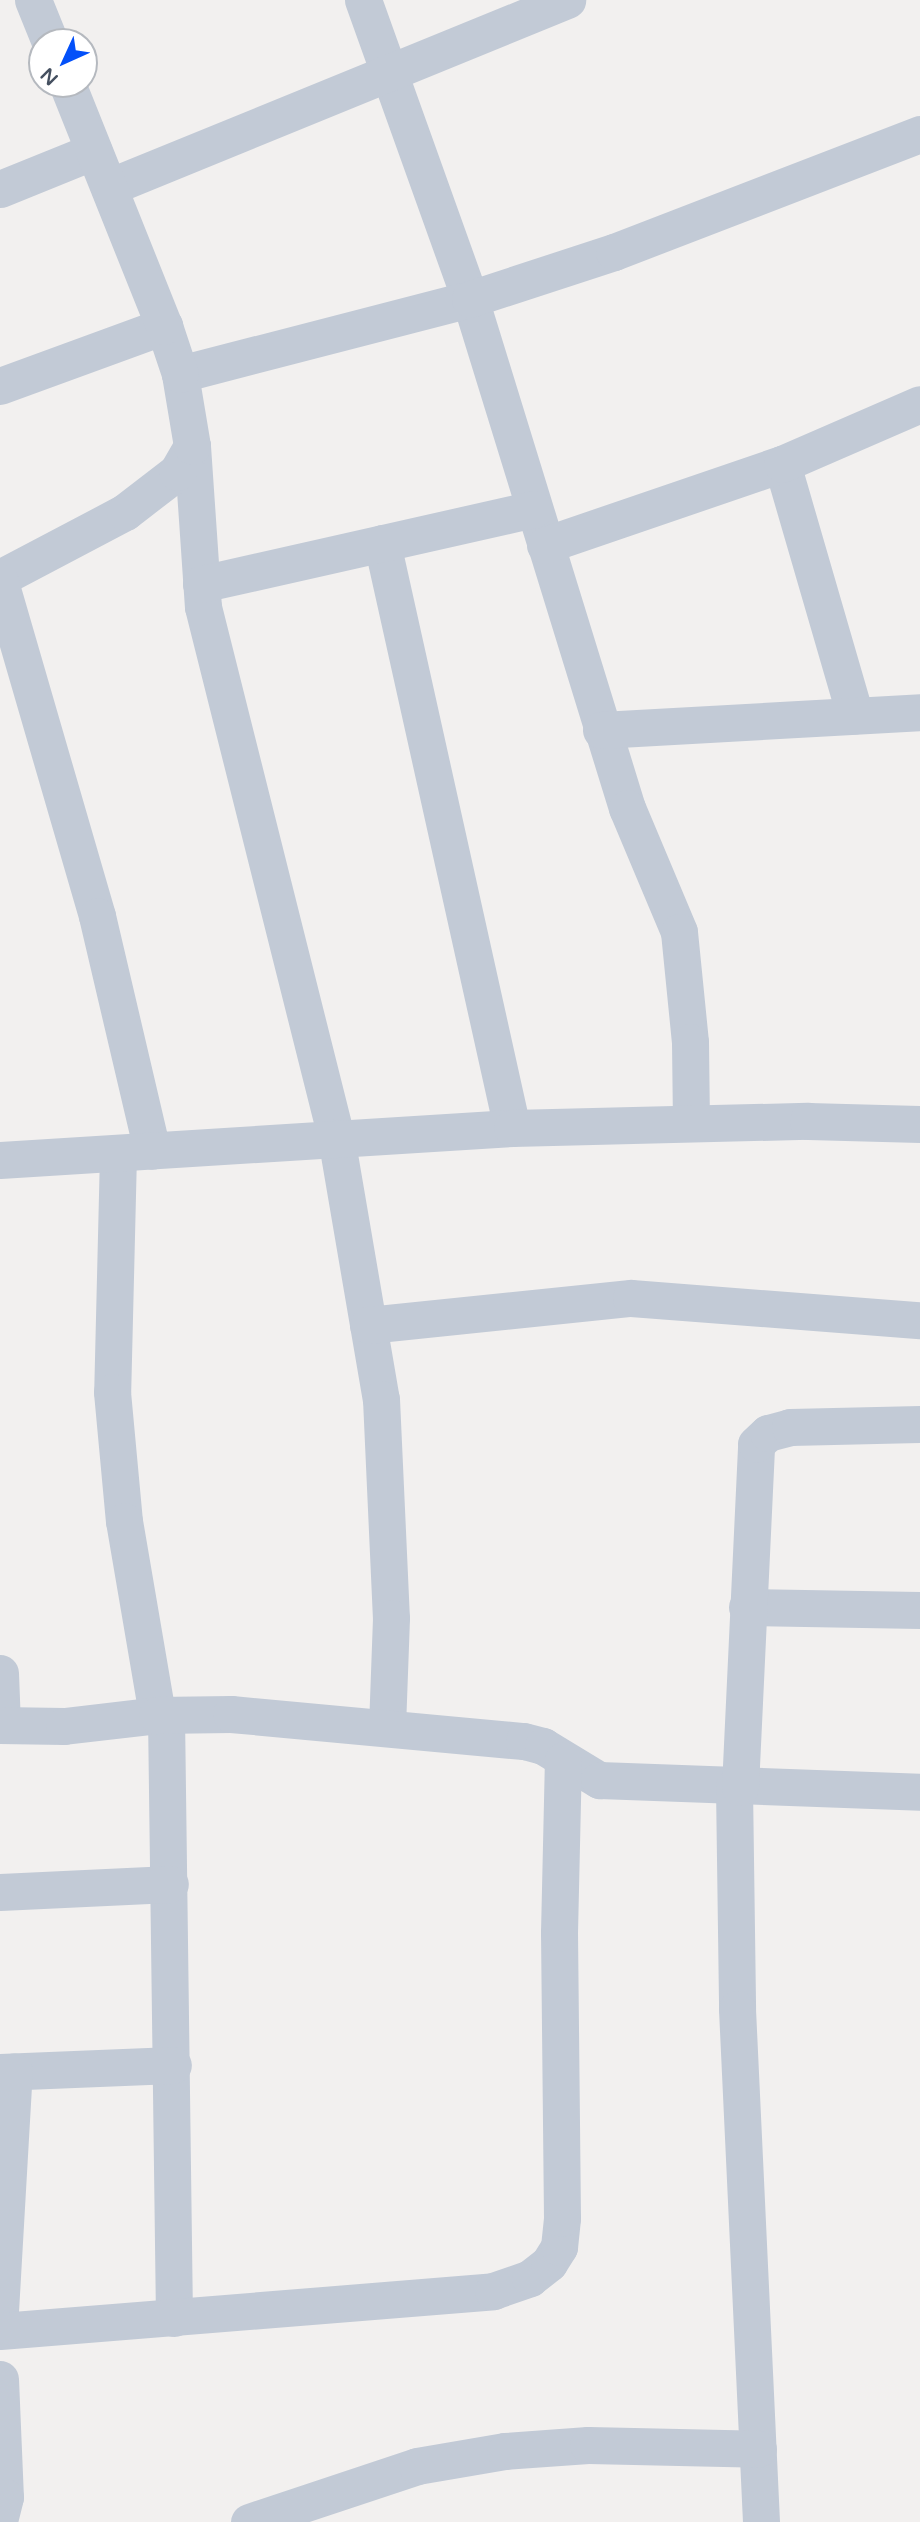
<!DOCTYPE html>
<html>
<head>
<meta charset="utf-8">
<style>
  body { margin:0 }
  #map { position:relative; width:920px; height:2522px; overflow:hidden; background:#f2f0ef; font-family:"Varela Round",sans-serif }
  div>[style] { position:absolute }
  .minor>* { height:37px; margin:-18.5px; padding:0 18.5px; transform-origin:18.5px; border-radius:18.5px; background:#c2cad6 }
  span { translate:-50% -50%; white-space:nowrap; text-align:center; line-height:1.15; -webkit-text-stroke:7px #fff; paint-order:stroke }
  .north { position:absolute; left:28px; top:28px; width:70px; height:70px; box-sizing:border-box; background:#fff; border:2px solid #b5b9bf; border-radius:50%; rotate:225deg; font-size:19px; font-weight:700; line-height:28px; text-align:center; color:#455060 }
  .north::after { content:''; display:block; margin:auto; width:24px; height:32px; background:#0350f9; clip-path:polygon(50% 0,100% 100%,50% 72%,0 100%) }
</style>
</head>
<body>
<div id="map">
  <div class="minor">
    <i style="left:33px;top:0;width:45px;rotate:68deg"></i>
    <i style="left:363px;top:0;width:318px;rotate:70.3deg"></i>
    <i style="left:470px;top:299px;width:533px;rotate:72.86deg"></i>
    <i style="left:627px;top:808px;width:134px;rotate:67.2deg"></i>
    <i style="left:679px;top:932px;width:111px;rotate:84.3deg"></i>
    <i style="left:690px;top:1042px;width:81px;rotate:89.3deg"></i>
    <i style="left:109px;top:187px;width:495px;rotate:-22.2deg"></i>
    <i style="left:0;top:189px;width:101px;rotate:-22deg"></i>
    <i style="left:180px;top:374px;width:300px;rotate:-14.5deg"></i>
    <i style="left:470px;top:299px;width:151px;rotate:-18.1deg"></i>
    <i style="left:614px;top:252px;width:328px;rotate:-21.1deg"></i>
    <i style="left:0;top:386px;width:175px;rotate:-20.1deg"></i>
    <i style="left:192px;top:446px;width:161px;rotate:86.1deg"></i>
    <i style="left:203px;top:607px;width:546px;rotate:75.91deg"></i>
    <i style="left:336px;top:1137px;width:266px;rotate:80.3deg"></i>
    <i style="left:381px;top:1399px;width:219px;rotate:87.4deg"></i>
    <i style="left:391px;top:1618px;width:110px;rotate:92.1deg"></i>
    <i style="left:782px;top:464px;width:262px;rotate:73.8deg"></i>
    <i style="left:382px;top:543px;width:599px;rotate:77.47deg"></i>
    <i style="left:545px;top:545px;width:250px;rotate:-18.9deg"></i>
    <i style="left:782px;top:464px;width:150px;rotate:-23.5deg"></i>
    <i style="left:0;top:578px;width:141px;rotate:-27.8deg"></i>
    <i style="left:125px;top:512px;width:66px;rotate:-37.6deg"></i>
    <i style="left:177px;top:472px;width:30px;rotate:-60deg"></i>
    <i style="left:192px;top:446px;width:73px;rotate:-99.5deg"></i>
    <i style="left:180px;top:374px;width:51px;rotate:-108.4deg"></i>
    <i style="left:164px;top:326px;width:261px;rotate:-111.8deg"></i>
    <i style="left:0;top:582px;width:348px;rotate:73.8deg"></i>
    <i style="left:97px;top:916px;width:241px;rotate:76.8deg"></i>
    <i style="left:201px;top:584px;width:341px;rotate:-12.7deg"></i>
    <i style="left:601px;top:730px;width:320px;rotate:-3.2deg"></i>
    <i style="left:118px;top:1154px;width:238px;rotate:91.4deg"></i>
    <i style="left:112px;top:1392px;width:130px;rotate:84.7deg"></i>
    <i style="left:124px;top:1521px;width:197px;rotate:80.3deg"></i>
    <i style="left:0;top:1160px;width:513px;rotate:-3.58deg"></i>
    <i style="left:512px;top:1128px;width:296px;rotate:-1.4deg"></i>
    <i style="left:808px;top:1121px;width:112px;rotate:1.5deg"></i>
    <i style="left:368px;top:1325px;width:264px;rotate:-5.9deg"></i>
    <i style="left:631px;top:1298px;width:290px;rotate:4.4deg"></i>
    <i style="left:747px;top:1607px;width:173px;rotate:1deg"></i>
    <i style="left:0;top:1673px;width:52px;rotate:87.8deg"></i>
    <i style="left:166px;top:1715px;width:603px;rotate:89.24deg"></i>
    <i style="left:0;top:1725px;width:64px;rotate:0.9deg"></i>
    <i style="left:64px;top:1726px;width:94px;rotate:-6.7deg"></i>
    <i style="left:157px;top:1715px;width:74px;rotate:-0.8deg"></i>
    <i style="left:231px;top:1714px;width:294px;rotate:5.3deg"></i>
    <i style="left:524px;top:1741px;width:20px;rotate:15deg"></i>
    <i style="left:543px;top:1746px;width:66px;rotate:31.3deg"></i>
    <i style="left:599px;top:1780px;width:321px;rotate:2.1deg"></i>
    <i style="left:734px;top:1787px;width:222px;rotate:89.2deg"></i>
    <i style="left:737px;top:2009px;width:514px;rotate:87.32deg"></i>
    <i style="left:740px;top:1787px;width:343px;rotate:-87.3deg"></i>
    <i style="left:756px;top:1444px;width:16px;rotate:-43deg"></i>
    <i style="left:768px;top:1433px;width:23px;rotate:-15deg"></i>
    <i style="left:790px;top:1427px;width:130px;rotate:-1.3deg"></i>
    <i style="left:0;top:1892px;width:170px;rotate:-2.7deg"></i>
    <i style="left:0;top:2072px;width:173px;rotate:-2.3deg"></i>
    <i style="left:0;top:2311px;width:240px;rotate:-86.7deg"></i>
    <i style="left:0;top:2331px;width:495px;rotate:-4.6deg"></i>
    <i style="left:493px;top:2291px;width:39px;rotate:-19deg"></i>
    <i style="left:530px;top:2278px;width:24px;rotate:-38deg"></i>
    <i style="left:549px;top:2263px;width:19px;rotate:-58deg"></i>
    <i style="left:559px;top:2247px;width:29px;rotate:-84deg"></i>
    <i style="left:562px;top:2218px;width:285px;rotate:-90.6deg"></i>
    <i style="left:559px;top:1933px;width:173px;rotate:-88.7deg"></i>
    <i style="left:0;top:2379px;width:118px;rotate:87.6deg"></i>
    <i style="left:5px;top:2497px;width:21px;rotate:104deg"></i>
    <i style="left:249px;top:2522px;width:177px;rotate:-18.4deg"></i>
    <i style="left:417px;top:2466px;width:89px;rotate:-9.7deg"></i>
    <i style="left:505px;top:2451px;width:83px;rotate:-4.1deg"></i>
    <i style="left:588px;top:2445px;width:170px;rotate:1.3deg"></i>
  </div>
  <div class="north">N</div>
</div>
</body>
</html>
